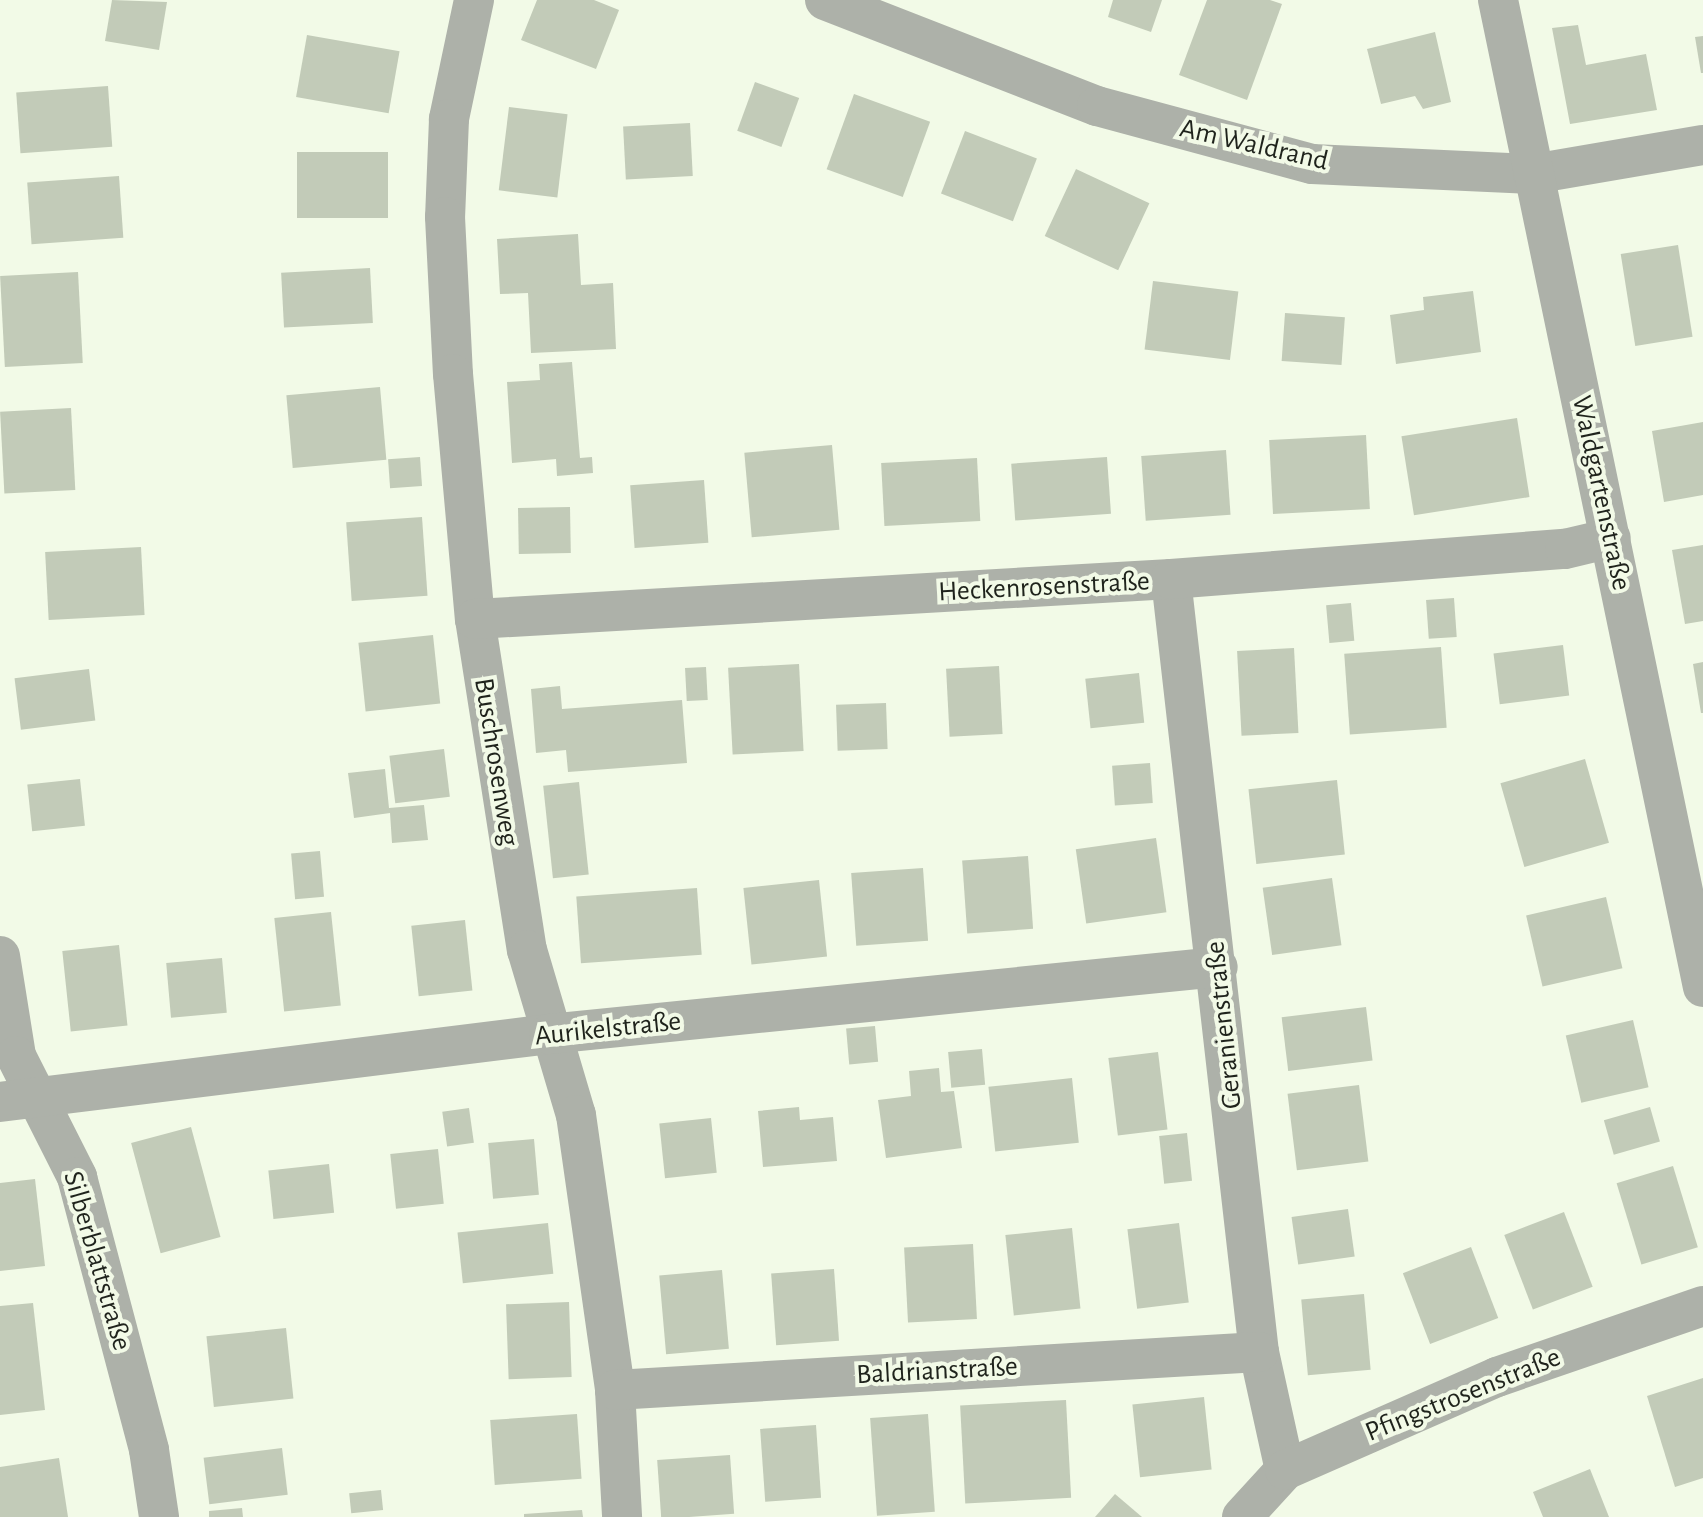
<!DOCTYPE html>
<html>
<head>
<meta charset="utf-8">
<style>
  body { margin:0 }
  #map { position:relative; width:1703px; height:1517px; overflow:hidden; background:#f2fae7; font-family:"Alegreya Sans",sans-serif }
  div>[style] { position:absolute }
  .building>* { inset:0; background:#c2cbb8; transform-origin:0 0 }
  .minor>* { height:40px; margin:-20px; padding:0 20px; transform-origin:20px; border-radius:20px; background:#adb1a9 }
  span { translate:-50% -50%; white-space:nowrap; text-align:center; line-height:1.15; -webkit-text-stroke:8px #f2fae7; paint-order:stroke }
  .street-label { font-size:28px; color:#1f231c }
</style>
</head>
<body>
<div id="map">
  <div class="building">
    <i style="clip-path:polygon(112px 0,167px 2px,159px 50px,105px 41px)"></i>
    <i style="clip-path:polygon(537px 0,594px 0,619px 10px,596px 69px,521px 40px)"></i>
    <i style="clip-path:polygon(1113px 0,1162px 0,1151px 32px,1108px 17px)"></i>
    <i style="clip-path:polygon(1207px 0,1270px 0,1282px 4px,1247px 100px,1179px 75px)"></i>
    <i style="clip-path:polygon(1578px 25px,1586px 65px,1646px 54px,1657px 110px,1570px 124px,1552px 28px)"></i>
    <i style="clip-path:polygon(1435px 32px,1451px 102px,1423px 109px,1415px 96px,1381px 104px,1367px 49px)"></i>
    <i style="left:307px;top:35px;width:94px;height:63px;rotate:10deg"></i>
    <i style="clip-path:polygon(1703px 36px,1703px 73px,1701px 73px,1695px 37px)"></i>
    <i style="left:755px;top:82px;width:47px;height:52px;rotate:20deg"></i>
    <i style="left:108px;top:86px;width:61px;height:92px;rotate:86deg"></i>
    <i style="left:854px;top:94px;width:81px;height:80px;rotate:20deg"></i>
    <i style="left:509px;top:107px;width:59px;height:84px;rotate:7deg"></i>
    <i style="left:690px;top:123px;width:53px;height:67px;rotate:87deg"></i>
    <i style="left:965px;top:131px;width:77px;height:67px;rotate:21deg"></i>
    <i style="left:388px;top:152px;width:66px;height:91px;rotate:90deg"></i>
    <i style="left:1076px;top:169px;width:81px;height:74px;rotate:25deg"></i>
    <i style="left:119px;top:176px;width:62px;height:92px;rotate:86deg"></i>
    <i style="clip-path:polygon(578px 234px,581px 285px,613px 283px,616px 349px,531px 353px,528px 293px,500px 294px,497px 239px)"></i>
    <i style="left:1678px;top:245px;width:93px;height:58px;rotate:81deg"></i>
    <i style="left:370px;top:268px;width:55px;height:89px;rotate:87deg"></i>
    <i style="left:78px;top:272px;width:91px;height:78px;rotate:87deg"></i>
    <i style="left:1153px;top:281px;width:86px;height:69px;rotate:7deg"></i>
    <i style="clip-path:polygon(1473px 291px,1481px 352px,1396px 364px,1390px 315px,1424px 310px,1423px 297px)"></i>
    <i style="left:1285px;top:313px;width:60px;height:48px;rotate:4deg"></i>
    <i style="clip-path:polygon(572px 362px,580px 458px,592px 457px,593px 473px,557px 476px,556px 459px,512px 463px,507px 382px,540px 380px,539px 364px)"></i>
    <i style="left:380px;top:387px;width:73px;height:94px;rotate:85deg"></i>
    <i style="left:71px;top:408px;width:82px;height:71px;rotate:87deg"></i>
    <i style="left:1517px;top:418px;width:80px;height:117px;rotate:81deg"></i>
    <i style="clip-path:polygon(1703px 422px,1703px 495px,1664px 502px,1652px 431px)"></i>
    <i style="left:1366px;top:435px;width:74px;height:97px;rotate:87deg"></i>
    <i style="left:832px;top:445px;width:85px;height:88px;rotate:85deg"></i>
    <i style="left:1226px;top:450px;width:65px;height:85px;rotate:86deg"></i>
    <i style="left:420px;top:457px;width:29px;height:32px;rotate:86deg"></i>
    <i style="left:1107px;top:457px;width:57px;height:96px;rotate:86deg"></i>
    <i style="left:977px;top:458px;width:63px;height:96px;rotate:87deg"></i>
    <i style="left:704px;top:480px;width:63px;height:74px;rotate:86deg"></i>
    <i style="left:570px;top:507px;width:46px;height:52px;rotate:89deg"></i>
    <i style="left:422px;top:517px;width:79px;height:76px;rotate:86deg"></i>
    <i style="clip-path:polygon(1703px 545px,1703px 621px,1685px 624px,1672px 550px)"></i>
    <i style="left:141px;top:547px;width:68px;height:96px;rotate:87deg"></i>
    <i style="left:1454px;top:598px;width:39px;height:28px;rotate:86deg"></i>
    <i style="left:1351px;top:603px;width:38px;height:25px;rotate:85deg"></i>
    <i style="left:433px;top:635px;width:69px;height:75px;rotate:84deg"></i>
    <i style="left:1563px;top:645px;width:51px;height:70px;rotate:83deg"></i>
    <i style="left:1441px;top:647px;width:81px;height:97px;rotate:86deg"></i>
    <i style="left:1294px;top:648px;width:85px;height:57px;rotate:87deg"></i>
    <i style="clip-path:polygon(1703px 662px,1703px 713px,1701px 713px,1693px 664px)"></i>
    <i style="left:799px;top:664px;width:87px;height:71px;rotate:87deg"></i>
    <i style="left:999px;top:666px;width:68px;height:53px;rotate:87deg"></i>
    <i style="left:706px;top:667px;width:33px;height:21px;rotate:87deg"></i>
    <i style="left:89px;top:669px;width:52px;height:75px;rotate:83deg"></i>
    <i style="left:1139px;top:673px;width:50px;height:54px;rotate:84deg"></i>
    <i style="clip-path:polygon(560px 686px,562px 709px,682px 700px,687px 763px,568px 772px,566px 750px,536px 753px,531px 689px)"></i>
    <i style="left:886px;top:703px;width:46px;height:50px;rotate:88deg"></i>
    <i style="left:444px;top:749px;width:48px;height:55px;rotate:83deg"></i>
    <i style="left:1585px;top:759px;width:87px;height:88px;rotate:74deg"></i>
    <i style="left:1150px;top:763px;width:40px;height:38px;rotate:86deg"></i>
    <i style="clip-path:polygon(385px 769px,389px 808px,424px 805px,428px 840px,392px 843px,390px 813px,354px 818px,348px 773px)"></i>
    <i style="left:80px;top:779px;width:47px;height:53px;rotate:84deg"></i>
    <i style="left:1337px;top:780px;width:75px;height:89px;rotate:84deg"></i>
    <i style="left:579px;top:782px;width:93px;height:36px;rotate:84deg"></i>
    <i style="left:1156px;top:838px;width:75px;height:81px;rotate:82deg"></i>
    <i style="left:320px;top:851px;width:46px;height:29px;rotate:85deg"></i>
    <i style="left:1028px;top:856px;width:73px;height:66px;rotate:86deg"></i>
    <i style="left:923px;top:868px;width:73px;height:72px;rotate:86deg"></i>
    <i style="left:1332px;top:878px;width:68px;height:70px;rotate:82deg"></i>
    <i style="left:819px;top:880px;width:77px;height:76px;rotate:84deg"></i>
    <i style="left:697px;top:888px;width:67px;height:121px;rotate:86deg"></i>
    <i style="left:1606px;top:897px;width:73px;height:82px;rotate:77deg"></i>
    <i style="left:331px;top:912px;width:94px;height:57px;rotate:84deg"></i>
    <i style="left:465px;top:920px;width:71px;height:54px;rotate:84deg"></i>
    <i style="left:119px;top:945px;width:81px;height:57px;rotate:84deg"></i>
    <i style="left:222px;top:958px;width:55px;height:56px;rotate:85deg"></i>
    <i style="left:1366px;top:1007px;width:54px;height:85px;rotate:83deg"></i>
    <i style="left:1633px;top:1020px;width:69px;height:69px;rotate:77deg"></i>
    <i style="left:875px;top:1026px;width:36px;height:29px;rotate:85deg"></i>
    <i style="left:982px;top:1049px;width:36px;height:34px;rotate:85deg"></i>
    <i style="left:1158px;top:1052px;width:78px;height:50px;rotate:83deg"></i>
    <i style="clip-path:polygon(939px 1068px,941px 1092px,954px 1091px,962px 1148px,886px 1158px,878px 1100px,911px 1096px,909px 1071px)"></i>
    <i style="left:1072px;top:1078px;width:65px;height:84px;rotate:84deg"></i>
    <i style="left:1359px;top:1085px;width:77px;height:72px;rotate:83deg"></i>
    <i style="clip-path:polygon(799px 1107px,800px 1120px,833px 1117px,837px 1161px,763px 1167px,758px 1111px)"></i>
    <i style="left:1650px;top:1107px;width:36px;height:48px;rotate:74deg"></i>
    <i style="left:469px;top:1108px;width:35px;height:27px;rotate:82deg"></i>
    <i style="left:711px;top:1118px;width:55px;height:52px;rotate:84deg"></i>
    <i style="left:191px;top:1127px;width:114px;height:62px;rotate:75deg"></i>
    <i style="left:1187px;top:1133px;width:48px;height:28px;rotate:84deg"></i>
    <i style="left:534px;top:1139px;width:56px;height:46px;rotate:85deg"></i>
    <i style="left:438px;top:1149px;width:55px;height:48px;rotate:84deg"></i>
    <i style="left:329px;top:1164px;width:49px;height:61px;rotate:84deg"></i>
    <i style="left:1673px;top:1166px;width:85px;height:59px;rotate:73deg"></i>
    <i style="clip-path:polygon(35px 1179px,45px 1266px,0 1271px,0 1183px)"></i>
    <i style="left:1348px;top:1209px;width:48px;height:57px;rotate:82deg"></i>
    <i style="left:1564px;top:1212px;width:80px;height:64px;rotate:69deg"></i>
    <i style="left:548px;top:1223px;width:51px;height:91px;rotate:84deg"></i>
    <i style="left:1179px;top:1223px;width:80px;height:52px;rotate:83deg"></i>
    <i style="left:1072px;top:1228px;width:81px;height:67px;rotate:84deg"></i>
    <i style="left:973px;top:1244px;width:75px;height:69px;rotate:87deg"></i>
    <i style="left:1471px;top:1247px;width:76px;height:73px;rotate:69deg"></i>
    <i style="left:834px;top:1269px;width:72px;height:63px;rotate:86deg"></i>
    <i style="left:722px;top:1270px;width:79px;height:63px;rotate:85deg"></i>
    <i style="left:1364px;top:1294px;width:76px;height:63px;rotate:85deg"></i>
    <i style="left:569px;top:1302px;width:75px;height:63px;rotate:88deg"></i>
    <i style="clip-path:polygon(33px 1303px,45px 1410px,0 1415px,0 1306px)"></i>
    <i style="left:286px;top:1328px;width:71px;height:80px;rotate:84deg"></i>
    <i style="clip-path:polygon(1703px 1378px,1703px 1478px,1675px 1487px,1647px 1396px)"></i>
    <i style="left:1204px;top:1397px;width:73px;height:72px;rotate:84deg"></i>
    <i style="left:1066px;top:1400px;width:98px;height:106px;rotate:87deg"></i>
    <i style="left:577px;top:1414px;width:65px;height:87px;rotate:86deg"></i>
    <i style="left:928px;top:1414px;width:98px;height:58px;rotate:86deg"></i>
    <i style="left:816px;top:1425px;width:73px;height:56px;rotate:86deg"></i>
    <i style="left:282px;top:1448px;width:47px;height:79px;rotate:83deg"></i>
    <i style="left:730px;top:1455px;width:59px;height:73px;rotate:86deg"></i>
    <i style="clip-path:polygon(59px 1458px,68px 1517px,0 1517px,0 1467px)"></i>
    <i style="clip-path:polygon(1590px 1469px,1609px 1517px,1543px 1517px,1533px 1492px)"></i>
    <i style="left:381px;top:1490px;width:20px;height:32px;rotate:84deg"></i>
    <i style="clip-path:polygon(1115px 1494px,1142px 1517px,1095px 1517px)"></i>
    <i style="clip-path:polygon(242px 1508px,243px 1517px,209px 1517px,209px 1511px)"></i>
    <i style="clip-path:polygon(582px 1510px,583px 1517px,524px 1517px,524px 1514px)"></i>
  </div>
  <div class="minor">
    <i style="left:474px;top:0;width:122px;rotate:101.9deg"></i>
    <i style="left:449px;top:119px;width:98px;rotate:92.3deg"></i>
    <i style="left:445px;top:217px;width:157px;rotate:87.1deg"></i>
    <i style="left:453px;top:374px;width:246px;rotate:84.9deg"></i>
    <i style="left:475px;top:619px;width:335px;rotate:81.1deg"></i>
    <i style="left:527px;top:950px;width:172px;rotate:73.5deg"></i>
    <i style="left:576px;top:1115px;width:278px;rotate:81.9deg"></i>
    <i style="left:615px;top:1390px;width:127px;rotate:86.8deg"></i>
    <i style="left:825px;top:0;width:292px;rotate:21.3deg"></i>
    <i style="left:1097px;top:106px;width:223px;rotate:15.1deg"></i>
    <i style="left:1312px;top:164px;width:221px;rotate:2.6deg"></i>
    <i style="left:1533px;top:174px;width:172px;rotate:-9.7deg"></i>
    <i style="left:1498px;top:0;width:1008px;rotate:78.27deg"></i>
    <i style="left:1171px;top:579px;width:778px;rotate:83.51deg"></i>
    <i style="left:1259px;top:1352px;width:121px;rotate:77.6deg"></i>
    <i style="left:475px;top:619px;width:697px;rotate:-3.29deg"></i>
    <i style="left:1171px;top:579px;width:395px;rotate:-4.4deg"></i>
    <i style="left:1565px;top:549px;width:47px;rotate:-13.4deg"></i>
    <i style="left:0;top:956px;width:101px;rotate:80.9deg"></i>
    <i style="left:16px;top:1056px;width:136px;rotate:63.2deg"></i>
    <i style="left:77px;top:1177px;width:282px;rotate:75.2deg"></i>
    <i style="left:149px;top:1450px;width:68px;rotate:81.5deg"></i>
    <i style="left:0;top:1102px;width:553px;rotate:-7.06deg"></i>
    <i style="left:549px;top:1034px;width:672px;rotate:-5.72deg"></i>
    <i style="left:615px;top:1390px;width:645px;rotate:-3.38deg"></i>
    <i style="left:1242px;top:1517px;width:64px;rotate:-47.5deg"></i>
    <i style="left:1285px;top:1470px;width:232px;rotate:-23.7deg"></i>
    <i style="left:1497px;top:1377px;width:218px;rotate:-19deg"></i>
  </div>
  <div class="street-label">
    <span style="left:1254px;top:145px;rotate:13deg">Am Waldrand</span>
    <span style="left:1601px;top:493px;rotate:78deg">Waldgartenstraße</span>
    <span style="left:1044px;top:587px;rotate:-3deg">Heckenrosenstraße</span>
    <span style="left:496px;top:762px;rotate:81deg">Buschrosenweg</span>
    <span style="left:1224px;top:1025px;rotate:-96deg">Geranienstraße</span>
    <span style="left:608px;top:1029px;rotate:-6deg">Aurikelstraße</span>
    <span style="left:97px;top:1261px;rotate:74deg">Silberblattstraße</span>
    <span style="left:937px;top:1371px;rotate:-3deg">Baldrianstraße</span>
    <span style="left:1463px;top:1395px;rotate:-22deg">Pfingstrosenstraße</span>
  </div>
</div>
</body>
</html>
